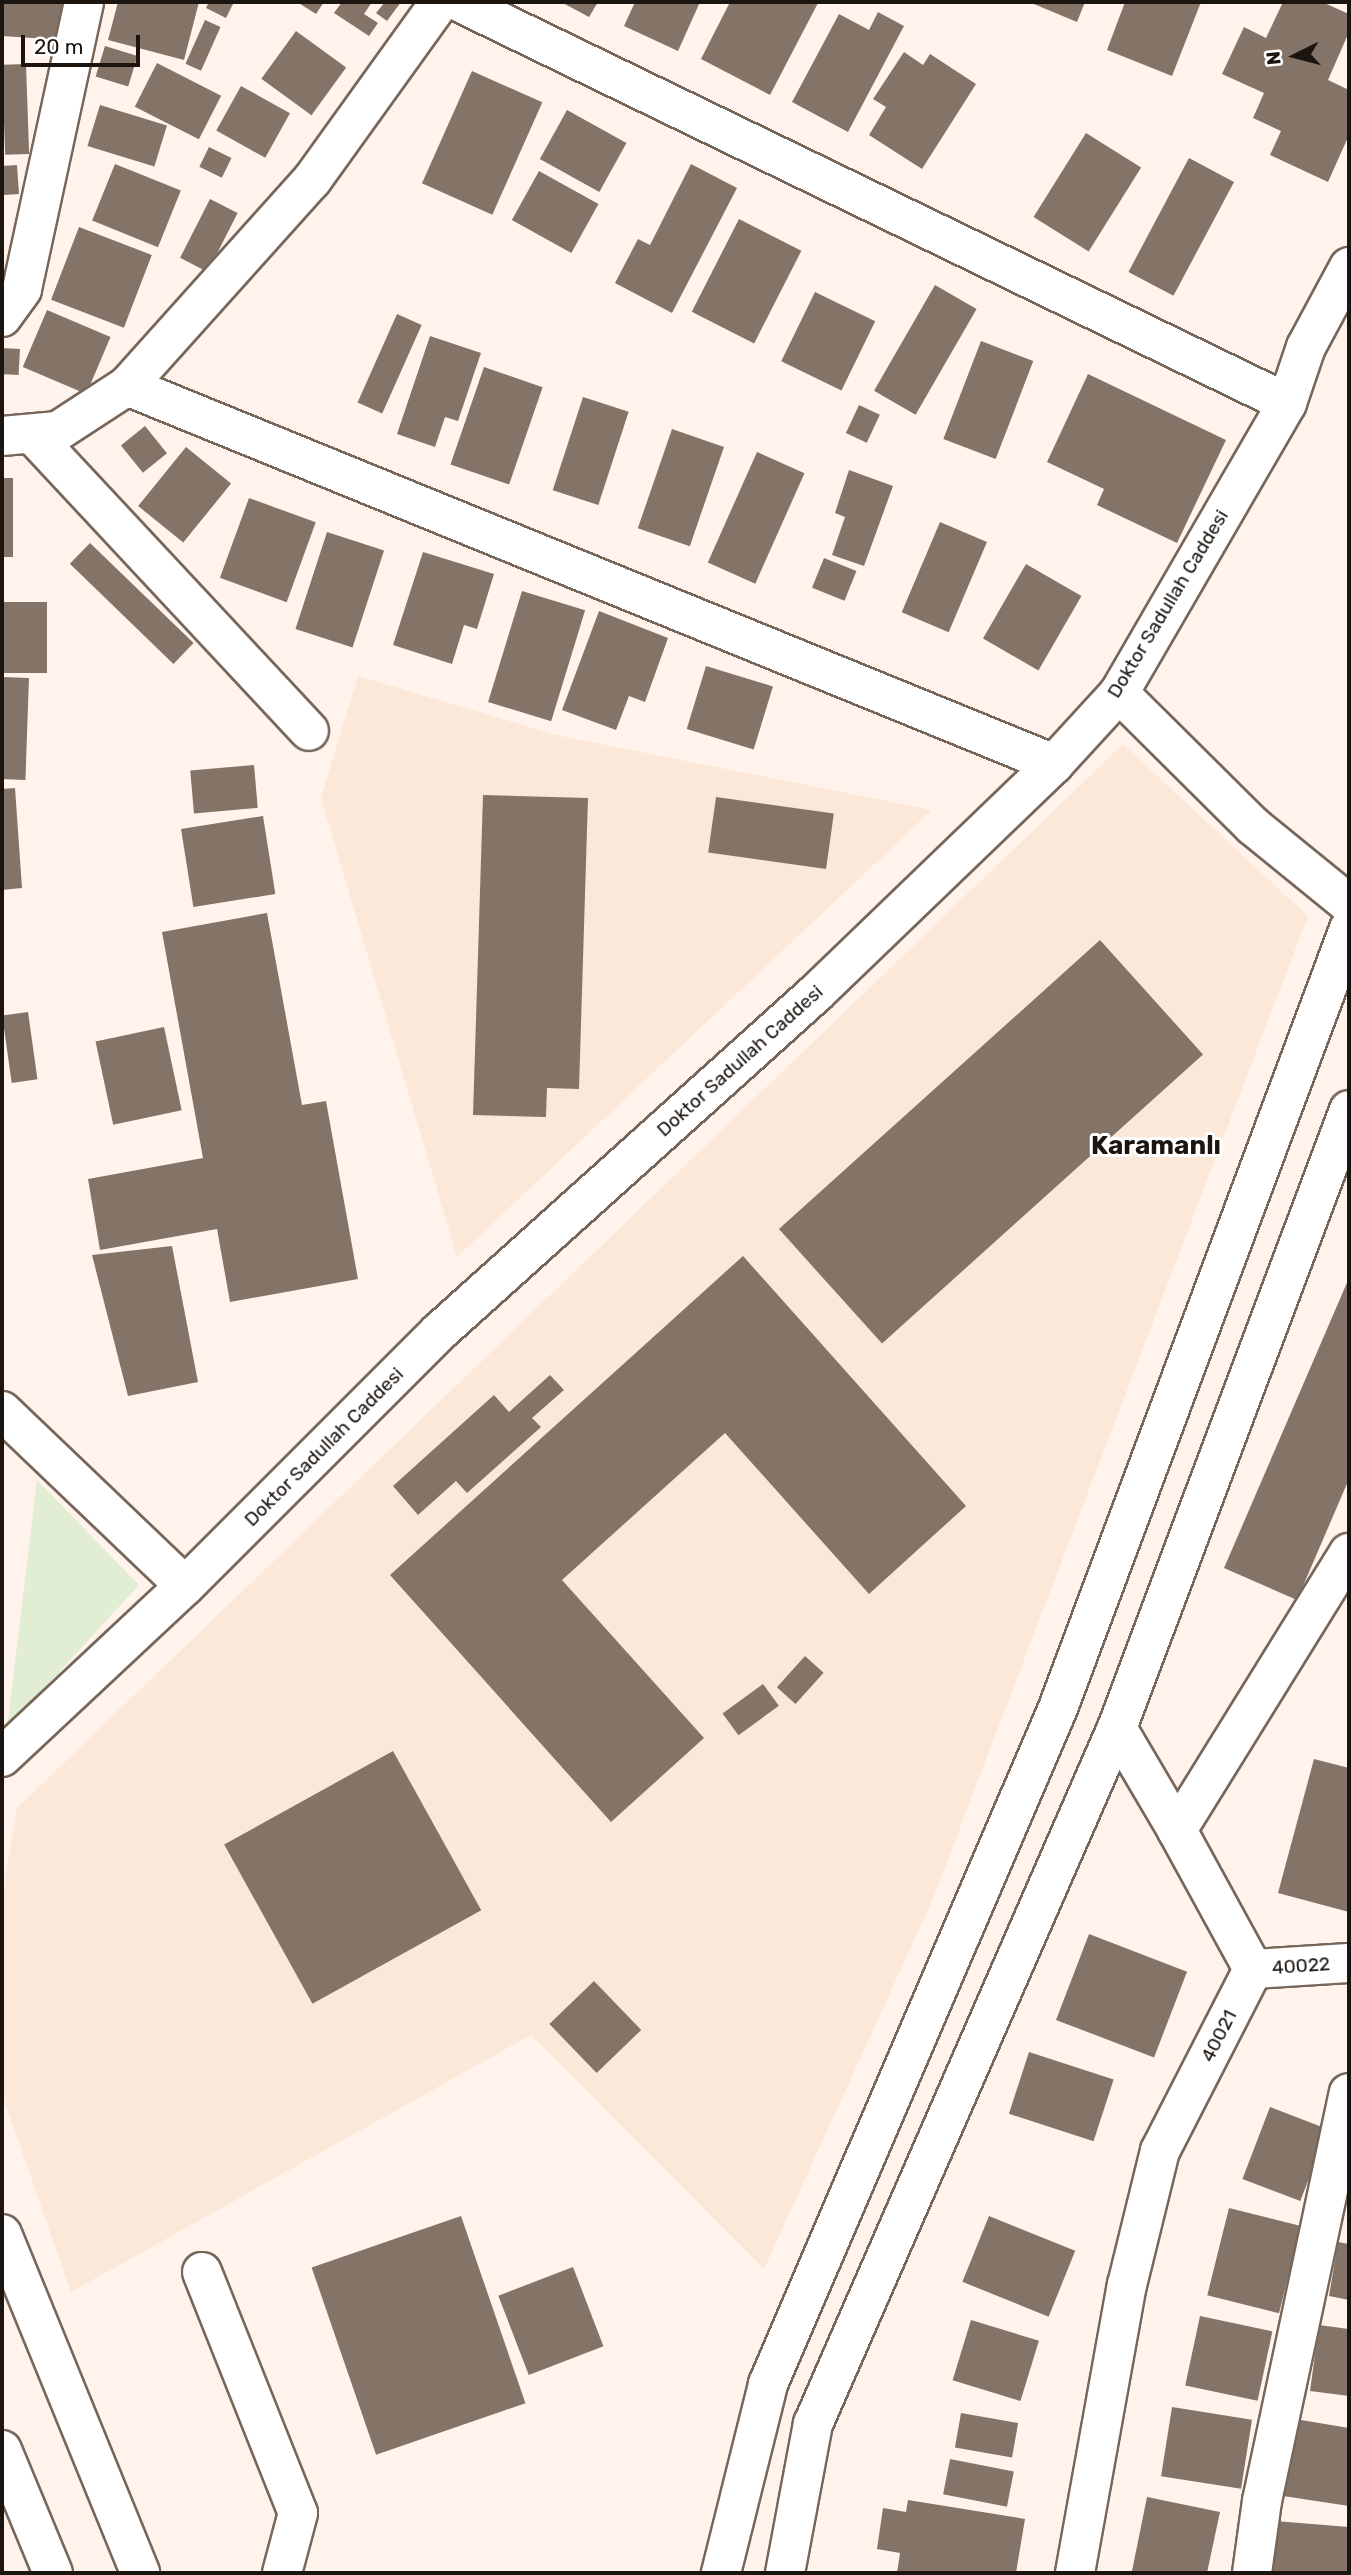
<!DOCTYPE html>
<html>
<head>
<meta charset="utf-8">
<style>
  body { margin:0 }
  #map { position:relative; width:1351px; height:2575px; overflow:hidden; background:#fff3eb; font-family:Rubik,sans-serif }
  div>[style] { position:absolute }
  .built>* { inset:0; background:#fce8d8 }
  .green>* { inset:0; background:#e1eed3 }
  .building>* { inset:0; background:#847467; transform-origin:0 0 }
  .roads { filter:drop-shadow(2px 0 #77675a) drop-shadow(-2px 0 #77675a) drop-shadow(0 2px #77675a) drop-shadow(0 -2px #77675a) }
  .minor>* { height:38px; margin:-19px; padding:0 19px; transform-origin:19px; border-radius:19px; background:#fff }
  .major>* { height:38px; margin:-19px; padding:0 19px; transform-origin:19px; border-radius:19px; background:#fff }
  span { translate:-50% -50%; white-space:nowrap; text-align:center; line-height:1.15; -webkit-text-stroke:6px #fff; paint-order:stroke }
  .street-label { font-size:19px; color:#1b140f }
  .district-label { font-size:26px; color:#1b140f; font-weight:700 }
  .frame { position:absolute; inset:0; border:4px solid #1b140f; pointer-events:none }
  .north { position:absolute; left:1260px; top:21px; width:70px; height:70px; -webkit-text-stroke:5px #fff; paint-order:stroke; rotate:264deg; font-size:19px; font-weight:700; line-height:28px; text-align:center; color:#1b140f }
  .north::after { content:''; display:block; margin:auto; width:24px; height:32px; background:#1b140f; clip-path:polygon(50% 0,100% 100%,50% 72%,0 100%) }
  .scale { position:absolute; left:21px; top:35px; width:119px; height:32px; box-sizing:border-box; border:4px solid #1b140f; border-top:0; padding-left:9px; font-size:21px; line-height:24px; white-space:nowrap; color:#1b140f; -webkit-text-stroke:5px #fff; paint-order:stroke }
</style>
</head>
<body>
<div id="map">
  <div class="built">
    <i style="clip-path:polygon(358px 676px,556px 735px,932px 810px,457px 1257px,321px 798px)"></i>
    <i style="clip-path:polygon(1123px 744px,1308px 916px,932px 1901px,764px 2269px,531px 2035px,71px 2292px,2px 2094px,2px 1899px,17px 1808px)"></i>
  </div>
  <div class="green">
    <i style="clip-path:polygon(37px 1480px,139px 1585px,7px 1729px)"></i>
  </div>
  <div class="building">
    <i style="clip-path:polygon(2px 2px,65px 2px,62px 40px,2px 36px)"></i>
    <i style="clip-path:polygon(118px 2px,199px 2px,184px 60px,108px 40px)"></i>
    <i style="clip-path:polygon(209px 2px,234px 2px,226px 18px,206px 8px)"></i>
    <i style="clip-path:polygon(297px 2px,324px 2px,316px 14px)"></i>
    <i style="clip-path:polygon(342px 2px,372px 2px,364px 14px,378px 23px,369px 36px,334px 13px)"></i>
    <i style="clip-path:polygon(385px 2px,401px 2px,387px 21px,376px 13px)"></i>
    <i style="clip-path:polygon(561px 2px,598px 2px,589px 17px)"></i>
    <i style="clip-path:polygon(635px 2px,700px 2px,678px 51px,624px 26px)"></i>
    <i style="clip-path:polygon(730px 2px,818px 3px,770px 95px,701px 59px)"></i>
    <i style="clip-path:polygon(1029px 2px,1085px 2px,1077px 22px)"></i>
    <i style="clip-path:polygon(1125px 2px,1201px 2px,1172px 76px,1107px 50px)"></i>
    <i style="clip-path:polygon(1283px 2px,1322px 2px,1349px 14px,1349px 32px,1328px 80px,1349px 90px,1349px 135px,1328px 182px,1270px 155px,1281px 131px,1253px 118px,1264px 93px,1222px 74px,1244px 27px,1266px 38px)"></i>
    <i style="clip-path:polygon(878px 12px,904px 26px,848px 132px,792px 102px,839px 14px,869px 30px)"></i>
    <i style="left:205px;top:20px;width:17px;height:48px;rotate:24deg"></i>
    <i style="left:296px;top:31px;width:62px;height:59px;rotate:36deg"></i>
    <i style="left:105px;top:46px;width:34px;height:32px;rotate:17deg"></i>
    <i style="clip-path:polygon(904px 52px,923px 65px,930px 54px,976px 84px,922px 169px,869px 135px,886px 107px,873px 99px)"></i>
    <i style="left:157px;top:63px;width:72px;height:49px;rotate:27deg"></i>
    <i style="left:26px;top:64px;width:90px;height:24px;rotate:88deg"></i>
    <i style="left:472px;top:71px;width:77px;height:123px;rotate:24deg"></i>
    <i style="left:241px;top:86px;width:56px;height:51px;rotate:29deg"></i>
    <i style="left:100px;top:105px;width:70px;height:43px;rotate:17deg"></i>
    <i style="left:567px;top:110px;width:68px;height:56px;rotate:29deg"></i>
    <i style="left:1086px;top:133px;width:65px;height:99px;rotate:32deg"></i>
    <i style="left:209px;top:147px;width:25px;height:22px;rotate:26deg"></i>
    <i style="left:1189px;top:158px;width:51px;height:129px;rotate:28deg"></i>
    <i style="left:115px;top:164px;width:71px;height:61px;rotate:22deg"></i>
    <i style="clip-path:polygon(691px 164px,737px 188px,672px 313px,615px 283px,638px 239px,650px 245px)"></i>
    <i style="left:17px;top:165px;width:29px;height:15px;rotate:86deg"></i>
    <i style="left:539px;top:171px;width:68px;height:56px;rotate:29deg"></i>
    <i style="left:210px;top:199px;width:31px;height:66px;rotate:27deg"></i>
    <i style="left:739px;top:219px;width:70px;height:104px;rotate:27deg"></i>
    <i style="left:79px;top:227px;width:78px;height:78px;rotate:21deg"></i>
    <i style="left:935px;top:285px;width:48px;height:122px;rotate:30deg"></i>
    <i style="left:815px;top:292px;width:67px;height:77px;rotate:26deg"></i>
    <i style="left:47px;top:310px;width:69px;height:62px;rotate:23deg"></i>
    <i style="left:397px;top:314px;width:27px;height:97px;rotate:24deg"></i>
    <i style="clip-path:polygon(430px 336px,481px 353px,458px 421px,445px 417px,435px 447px,397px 434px)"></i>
    <i style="left:981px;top:341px;width:56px;height:105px;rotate:21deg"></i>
    <i style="left:2px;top:348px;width:18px;height:26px;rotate:3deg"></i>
    <i style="left:484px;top:367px;width:62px;height:103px;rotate:19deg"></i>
    <i style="clip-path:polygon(1088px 374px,1226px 440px,1177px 543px,1097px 505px,1104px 489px,1047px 462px)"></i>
    <i style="left:583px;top:397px;width:48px;height:98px;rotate:18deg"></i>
    <i style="left:859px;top:405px;width:23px;height:31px;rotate:25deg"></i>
    <i style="left:145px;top:426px;width:35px;height:31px;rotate:51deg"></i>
    <i style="left:672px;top:429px;width:55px;height:105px;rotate:19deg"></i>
    <i style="left:186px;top:447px;width:58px;height:76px;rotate:39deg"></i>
    <i style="left:757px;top:452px;width:52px;height:121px;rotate:24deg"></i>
    <i style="clip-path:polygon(849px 470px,893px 486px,864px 566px,832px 555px,845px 517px,835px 513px)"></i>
    <i style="left:2px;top:478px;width:11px;height:79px"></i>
    <i style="left:249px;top:498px;width:71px;height:85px;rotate:20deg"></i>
    <i style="left:940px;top:522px;width:51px;height:98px;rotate:23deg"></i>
    <i style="left:327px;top:532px;width:60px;height:102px;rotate:18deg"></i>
    <i style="left:90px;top:543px;width:144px;height:29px;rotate:44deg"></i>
    <i style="clip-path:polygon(423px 552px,494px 574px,477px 629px,464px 625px,452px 664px,393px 645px)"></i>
    <i style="left:824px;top:558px;width:35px;height:32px;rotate:22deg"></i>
    <i style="left:1026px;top:564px;width:64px;height:86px;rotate:30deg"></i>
    <i style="left:522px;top:591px;width:66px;height:116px;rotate:17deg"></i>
    <i style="left:2px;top:602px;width:45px;height:71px"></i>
    <i style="clip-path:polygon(599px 611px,668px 638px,645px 702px,629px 696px,616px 730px,562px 710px)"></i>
    <i style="left:706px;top:666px;width:70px;height:66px;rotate:17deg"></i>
    <i style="left:2px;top:677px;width:27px;height:102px;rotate:2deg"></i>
    <i style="left:254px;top:765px;width:43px;height:64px;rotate:85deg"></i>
    <i style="clip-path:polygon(15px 788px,22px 888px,2px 890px,2px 789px)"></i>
    <i style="clip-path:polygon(483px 795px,588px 798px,579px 1089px,547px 1088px,546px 1117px,473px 1115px)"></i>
    <i style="left:716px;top:797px;width:119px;height:56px;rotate:8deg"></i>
    <i style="left:263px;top:816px;width:79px;height:83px;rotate:81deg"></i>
    <i style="clip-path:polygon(267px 913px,302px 1105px,326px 1101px,358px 1279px,230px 1302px,217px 1229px,100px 1250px,88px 1179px,203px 1158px,162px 932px)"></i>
    <i style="left:1100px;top:940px;width:154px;height:432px;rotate:48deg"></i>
    <i style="left:28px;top:1012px;width:68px;height:26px;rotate:82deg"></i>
    <i style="left:164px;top:1027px;width:85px;height:70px;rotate:78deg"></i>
    <i style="clip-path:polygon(172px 1246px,198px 1382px,128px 1396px,92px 1255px)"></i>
    <i style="clip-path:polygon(743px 1256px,966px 1506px,869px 1594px,725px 1433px,562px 1580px,704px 1738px,611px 1822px,390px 1575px)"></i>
    <i style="clip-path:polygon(1349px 1278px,1349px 1479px,1297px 1600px,1224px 1568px)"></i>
    <i style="clip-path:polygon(550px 1375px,564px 1390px,532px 1418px,541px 1427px,467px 1493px,456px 1481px,418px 1515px,393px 1486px,494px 1395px,509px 1412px)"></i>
    <i style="left:805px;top:1656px;width:25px;height:42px;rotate:42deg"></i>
    <i style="left:763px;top:1684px;width:27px;height:50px;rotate:54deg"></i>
    <i style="left:393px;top:1751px;width:182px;height:193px;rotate:61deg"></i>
    <i style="clip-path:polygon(1314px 1759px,1349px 1768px,1349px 1912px,1278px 1893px)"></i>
    <i style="left:1089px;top:1934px;width:105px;height:92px;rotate:21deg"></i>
    <i style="left:594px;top:1981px;width:68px;height:62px;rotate:46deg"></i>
    <i style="left:1029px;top:2052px;width:89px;height:65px;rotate:18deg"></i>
    <i style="left:1270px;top:2107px;width:62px;height:77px;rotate:21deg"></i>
    <i style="left:1229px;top:2208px;width:74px;height:90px;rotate:14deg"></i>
    <i style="left:461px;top:2216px;width:198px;height:158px;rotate:71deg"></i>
    <i style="left:989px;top:2216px;width:93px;height:71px;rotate:22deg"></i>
    <i style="clip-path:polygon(1338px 2242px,1349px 2244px,1349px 2300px,1329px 2296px)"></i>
    <i style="left:573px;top:2267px;width:85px;height:80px;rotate:69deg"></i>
    <i style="left:1200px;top:2316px;width:74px;height:71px;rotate:12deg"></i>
    <i style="left:971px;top:2320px;width:71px;height:63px;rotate:17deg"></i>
    <i style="clip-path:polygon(1319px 2325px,1349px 2329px,1349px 2396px,1310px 2391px)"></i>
    <i style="left:1172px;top:2407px;width:81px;height:70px;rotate:9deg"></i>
    <i style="left:961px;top:2413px;width:58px;height:35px;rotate:10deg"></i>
    <i style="clip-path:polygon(1295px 2419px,1349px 2428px,1349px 2506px,1283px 2496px)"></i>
    <i style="left:950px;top:2459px;width:65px;height:36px;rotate:11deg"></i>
    <i style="clip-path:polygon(1147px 2497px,1220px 2512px,1207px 2573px,1132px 2571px)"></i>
    <i style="clip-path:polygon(908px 2500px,1025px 2519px,1016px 2573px,897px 2573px,900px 2553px,877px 2549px,883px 2508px,906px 2512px)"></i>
    <i style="clip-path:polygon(1275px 2521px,1349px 2527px,1349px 2573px,1271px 2573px)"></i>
  </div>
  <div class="roads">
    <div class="minor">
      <i style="left:459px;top:2px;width:920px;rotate:25.84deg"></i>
      <i style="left:2px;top:317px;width:34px;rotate:-54deg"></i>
      <i style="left:22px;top:289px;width:294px;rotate:-77.8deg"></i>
      <i style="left:127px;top:386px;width:1001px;rotate:22.18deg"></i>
      <i style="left:2px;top:436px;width:56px;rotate:-5.1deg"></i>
      <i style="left:58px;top:431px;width:82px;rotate:-33.1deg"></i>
      <i style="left:127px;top:386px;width:277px;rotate:-48.1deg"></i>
      <i style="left:312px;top:180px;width:219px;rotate:-54.3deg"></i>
      <i style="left:34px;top:436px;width:403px;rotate:47deg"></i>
      <i style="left:1119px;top:693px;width:189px;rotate:44.8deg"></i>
      <i style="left:1253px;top:826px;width:124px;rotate:39.1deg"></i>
      <i style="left:2px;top:1411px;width:253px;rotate:43.7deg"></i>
      <i style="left:1117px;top:1728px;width:118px;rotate:59.5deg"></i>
      <i style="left:2px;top:1757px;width:250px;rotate:-43.1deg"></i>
      <i style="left:185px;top:1586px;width:359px;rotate:-45deg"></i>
      <i style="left:439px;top:1332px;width:507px;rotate:-41.96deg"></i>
      <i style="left:816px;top:993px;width:330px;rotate:-43.9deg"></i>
      <i style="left:1054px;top:764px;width:96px;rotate:-47.5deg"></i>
      <i style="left:1119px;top:693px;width:335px;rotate:-59.9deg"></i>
      <i style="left:1287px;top:403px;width:59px;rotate:-71.3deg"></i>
      <i style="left:1306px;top:347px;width:91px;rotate:-61.7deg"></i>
      <i style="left:1253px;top:1969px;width:96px;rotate:-3.6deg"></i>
      <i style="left:202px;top:2272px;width:259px;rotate:68.3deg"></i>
      <i style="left:298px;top:2513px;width:62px;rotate:104.9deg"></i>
      <i style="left:721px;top:2573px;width:195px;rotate:-76deg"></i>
      <i style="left:768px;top:2384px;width:736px;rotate:-66.78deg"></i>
      <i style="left:1058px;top:1708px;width:832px;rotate:-69.52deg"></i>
      <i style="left:785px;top:2573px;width:152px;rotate:-79.4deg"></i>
      <i style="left:813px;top:2424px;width:759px;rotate:-66.41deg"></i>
      <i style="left:1117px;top:1728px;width:660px;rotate:-69.42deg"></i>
      <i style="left:1075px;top:2573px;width:293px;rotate:-79.8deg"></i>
      <i style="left:1127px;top:2285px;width:138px;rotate:-76.2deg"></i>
      <i style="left:1160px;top:2151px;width:204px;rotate:-62.9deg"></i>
      <i style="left:1253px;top:1969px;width:158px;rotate:-118.7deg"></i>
      <i style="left:1177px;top:1830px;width:326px;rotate:-58.2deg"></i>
      <i style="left:1252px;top:2573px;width:73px;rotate:-82.1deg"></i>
      <i style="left:1262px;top:2501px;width:417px;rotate:-78deg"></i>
    </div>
    <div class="major">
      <i style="left:2px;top:2234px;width:366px;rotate:67.8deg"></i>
      <i style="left:2px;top:2450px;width:133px;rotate:67.5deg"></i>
    </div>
  </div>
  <div class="street-label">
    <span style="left:1168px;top:604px;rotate:-59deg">Doktor Sadullah Caddesi</span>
    <span style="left:740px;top:1061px;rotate:-42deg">Doktor Sadullah Caddesi</span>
    <span style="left:324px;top:1447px;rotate:-45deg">Doktor Sadullah Caddesi</span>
    <span style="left:1301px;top:1966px;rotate:-4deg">40022</span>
    <span style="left:1219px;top:2036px;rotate:-63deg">40021</span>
  </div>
  <div class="district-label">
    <span style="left:1156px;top:1146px">Karamanlı</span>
  </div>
  <div class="frame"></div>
  <div class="north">N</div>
  <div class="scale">20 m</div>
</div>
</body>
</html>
